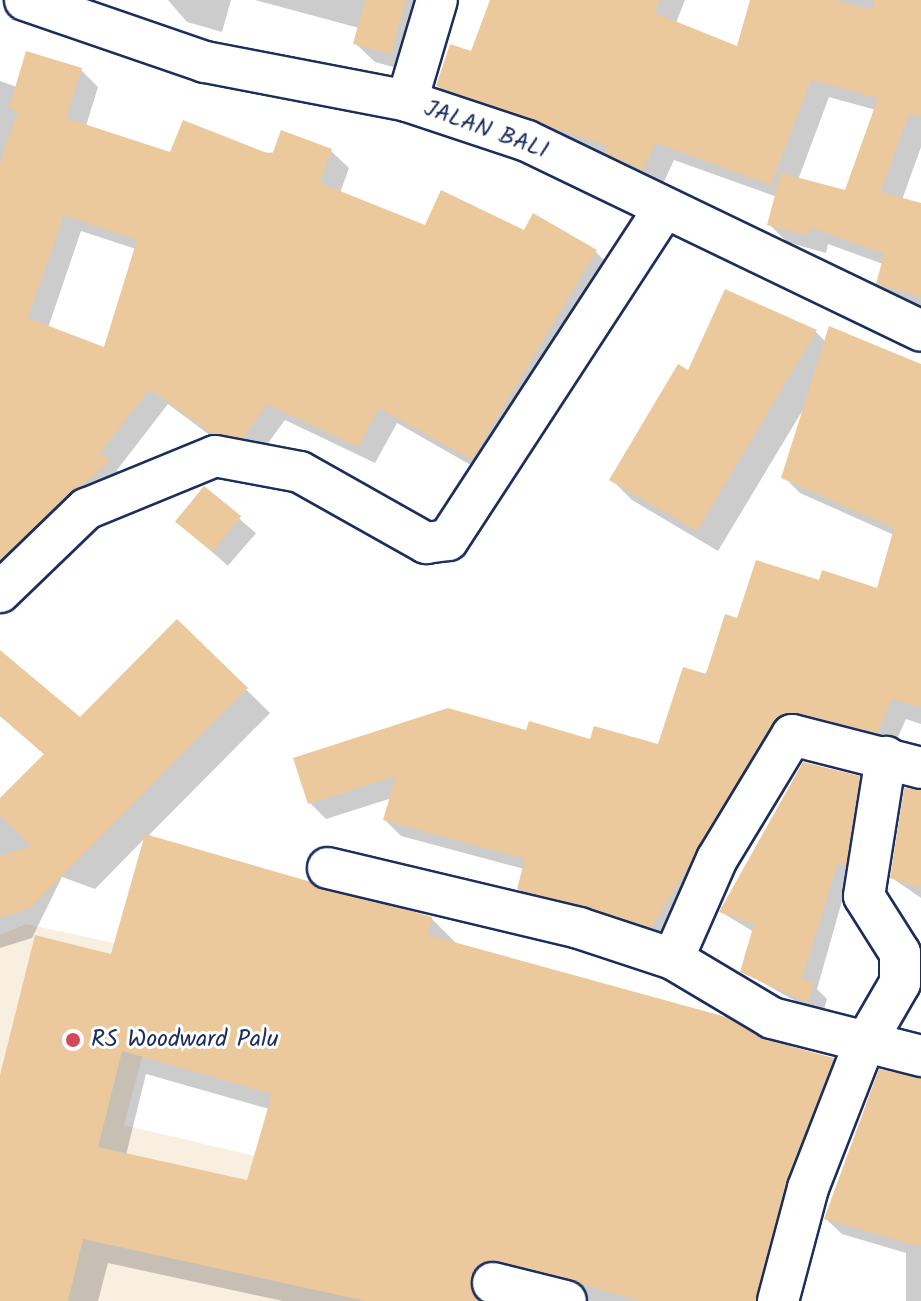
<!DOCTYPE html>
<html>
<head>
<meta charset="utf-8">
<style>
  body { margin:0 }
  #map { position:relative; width:921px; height:1301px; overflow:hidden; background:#fff; font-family:Kalam,sans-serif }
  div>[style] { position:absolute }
  .built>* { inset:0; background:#f9efe1 }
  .shadow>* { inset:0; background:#0003; transform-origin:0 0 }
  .building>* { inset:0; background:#ebc99c; transform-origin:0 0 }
  .roads { filter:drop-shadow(2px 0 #1b2f5e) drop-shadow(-2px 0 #1b2f5e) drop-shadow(0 2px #1b2f5e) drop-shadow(0 -2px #1b2f5e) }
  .minor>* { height:40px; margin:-20px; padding:0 20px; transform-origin:20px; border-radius:20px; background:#fff }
  .dots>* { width:22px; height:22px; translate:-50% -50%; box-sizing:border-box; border:4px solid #fff; border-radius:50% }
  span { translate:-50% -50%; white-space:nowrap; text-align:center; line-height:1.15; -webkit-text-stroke:6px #fff; paint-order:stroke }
  .street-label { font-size:24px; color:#1b2f5e }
  .poi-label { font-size:24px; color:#1b2f5e }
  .left { translate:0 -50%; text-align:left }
</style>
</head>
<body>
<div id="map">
  <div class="built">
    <i style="clip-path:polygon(26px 924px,169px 955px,124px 1125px,365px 1182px,372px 1265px,478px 1281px,473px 1301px,0 1301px,0 935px)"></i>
  </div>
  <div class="shadow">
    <i style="clip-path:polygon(168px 0,231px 0,222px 32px,187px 22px)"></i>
    <i style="clip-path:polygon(255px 0,430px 0,411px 72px,375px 62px,355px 43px,359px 28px)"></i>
    <i style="clip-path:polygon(evenodd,495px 0,685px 0,676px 23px,739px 49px,752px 0,921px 0,921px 147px,902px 200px,921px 205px,921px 310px,896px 301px,878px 283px,883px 264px,828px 244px,826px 253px,787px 242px,769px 224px,777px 197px,674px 160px,662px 186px,616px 161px,456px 104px,438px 86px,472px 53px,495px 0,829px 97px,876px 110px,846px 193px,798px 180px,829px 97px)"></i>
    <i style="clip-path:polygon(evenodd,81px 70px,98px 87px,86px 126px,172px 155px,331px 151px,349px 168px,340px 193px,426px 228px,524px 232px,596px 252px,613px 269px,490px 476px,397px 423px,375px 463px,285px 420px,260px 454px,231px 451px,168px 404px,117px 470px,126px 479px,0 572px,0 81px,17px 87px,81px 70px,81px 231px,136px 249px,106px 350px,48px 328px,81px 231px)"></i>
    <i style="clip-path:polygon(816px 332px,826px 342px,921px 366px,921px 724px,906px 719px,893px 748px,799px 729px,668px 942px,535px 905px,519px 889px,524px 869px,401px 836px,385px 820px,392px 798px,326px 819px,310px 803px,528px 733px,660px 746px,739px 620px,820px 583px,878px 590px,894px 535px,800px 493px,784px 477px,804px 408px,718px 551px,632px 500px,611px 479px,689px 373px)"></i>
    <i style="left:204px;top:488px;width:69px;height:43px;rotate:41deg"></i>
    <i style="clip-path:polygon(evenodd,177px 622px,270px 713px,147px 837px,431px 918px,456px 943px,833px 1059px,858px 1084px,785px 1301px,589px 1301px,493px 1283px,489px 1301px,283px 1301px,108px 1263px,98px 1301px,0 1301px,0 1083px,112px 956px,146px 837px,95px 889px,62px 877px,32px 938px,0 948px,0 801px,45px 755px,0 716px,0 658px,80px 720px,177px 622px,146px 1074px,269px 1109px,248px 1182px,126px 1155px,146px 1074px)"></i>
    <i style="clip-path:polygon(859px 778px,873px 792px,817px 989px,827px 999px,822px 1016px,742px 971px,754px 932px,721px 912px)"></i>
    <i style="clip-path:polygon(921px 794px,921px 898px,892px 878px)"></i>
    <i style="clip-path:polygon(921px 1079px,921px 1301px,906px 1301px,906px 1253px,842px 1234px,826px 1219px)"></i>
  </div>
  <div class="building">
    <i style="clip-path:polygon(365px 0,406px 0,391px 54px,353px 44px)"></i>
    <i style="clip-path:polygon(490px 0,660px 0,655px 13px,737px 46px,750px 0,835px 0,872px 10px,874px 0,921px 0,921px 117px,909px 114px,881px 192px,921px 203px,921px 297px,876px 284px,884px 254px,810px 227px,808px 236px,767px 225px,781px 173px,845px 190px,878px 98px,811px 80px,771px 185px,656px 143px,643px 170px,605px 153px,608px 147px,436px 86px,450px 44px,471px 51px)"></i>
    <i style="clip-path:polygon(evenodd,26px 51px,82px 68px,66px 118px,170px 152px,183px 120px,272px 155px,281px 130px,332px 149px,320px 183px,425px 225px,441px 190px,524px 230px,533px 213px,597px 250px,472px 460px,379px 408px,358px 447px,267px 404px,243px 438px,212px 434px,150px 389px,100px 452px,110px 461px,0 560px,0 163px,18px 111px,9px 108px,26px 51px,64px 215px,137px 240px,104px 347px,28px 318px,64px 215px)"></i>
    <i style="clip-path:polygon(725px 289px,817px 330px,697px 531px,609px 480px,678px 364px,688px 370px)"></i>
    <i style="clip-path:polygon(829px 326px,921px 364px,921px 708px,892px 699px,877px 733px,782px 714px,651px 928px,517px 889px,525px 859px,383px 820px,396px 776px,308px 804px,293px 758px,448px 708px,526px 730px,529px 721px,590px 739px,594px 726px,658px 744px,683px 667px,706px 674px,725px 614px,737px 618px,756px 560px,819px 580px,822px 570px,877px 588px,894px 528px,781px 478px)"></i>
    <i style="left:204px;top:486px;width:48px;height:46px;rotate:39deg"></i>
    <i style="clip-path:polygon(177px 619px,248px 688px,30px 908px,0 918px,0 856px,31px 846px,0 816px,0 798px,44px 754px,0 716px,0 650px,80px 717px)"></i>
    <i style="clip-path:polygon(803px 762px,860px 776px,846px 866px,838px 863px,802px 979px,814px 983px,808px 1003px,740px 972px,754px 924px,719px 912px)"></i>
    <i style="clip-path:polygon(904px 788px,921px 790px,921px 888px,890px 878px)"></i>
    <i style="clip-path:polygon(evenodd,145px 834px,432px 917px,428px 935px,726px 1017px,766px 1040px,834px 1058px,786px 1182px,756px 1301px,641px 1301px,498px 1261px,471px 1277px,479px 1301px,366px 1301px,83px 1239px,68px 1301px,0 1301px,0 1075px,35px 935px,111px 954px,145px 834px,122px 1051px,272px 1094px,247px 1180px,98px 1147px,122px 1051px)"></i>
    <i style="clip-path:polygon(879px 1069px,921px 1078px,921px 1247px,824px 1219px)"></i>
  </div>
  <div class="roads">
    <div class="minor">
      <i style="left:25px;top:0;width:190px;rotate:19deg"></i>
      <i style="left:205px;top:62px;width:206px;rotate:10.9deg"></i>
      <i style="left:407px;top:101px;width:126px;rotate:18.4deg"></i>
      <i style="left:527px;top:141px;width:437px;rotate:25.7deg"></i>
      <i style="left:407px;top:101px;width:105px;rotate:-73.5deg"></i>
      <i style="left:0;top:592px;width:120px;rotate:-44deg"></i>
      <i style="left:86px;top:509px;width:139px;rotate:-22.3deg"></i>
      <i style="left:215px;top:456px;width:86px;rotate:10.7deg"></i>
      <i style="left:300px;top:472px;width:145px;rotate:29.4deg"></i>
      <i style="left:426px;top:543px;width:22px;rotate:-8deg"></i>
      <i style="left:448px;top:540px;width:395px;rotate:-56.9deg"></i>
      <i style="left:328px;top:868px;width:258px;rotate:13.4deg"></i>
      <i style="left:579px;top:928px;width:99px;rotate:18.3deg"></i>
      <i style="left:673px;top:959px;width:115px;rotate:30.8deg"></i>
      <i style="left:772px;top:1018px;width:154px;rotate:14.3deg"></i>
      <i style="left:673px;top:959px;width:109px;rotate:-66.3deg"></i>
      <i style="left:717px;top:859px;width:145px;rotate:-58.8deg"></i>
      <i style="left:792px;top:735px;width:133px;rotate:14.3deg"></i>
      <i style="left:493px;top:1283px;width:75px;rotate:13.9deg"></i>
      <i style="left:778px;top:1301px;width:117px;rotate:-75.1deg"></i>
      <i style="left:808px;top:1188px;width:151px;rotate:-68.7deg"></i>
      <i style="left:863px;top:1047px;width:74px;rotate:-60deg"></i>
      <i style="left:900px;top:983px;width:30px;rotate:-90deg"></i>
      <i style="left:900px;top:953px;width:67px;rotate:-122.3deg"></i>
      <i style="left:864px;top:896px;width:141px;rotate:-81deg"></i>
    </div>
  </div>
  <div class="dots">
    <i style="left:73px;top:1040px;background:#d1495b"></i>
  </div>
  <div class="street-label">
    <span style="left:486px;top:130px;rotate:20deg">JALAN BALI</span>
  </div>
  <div class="poi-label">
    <span class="left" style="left:91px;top:1040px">RS Woodward Palu</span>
  </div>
</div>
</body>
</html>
